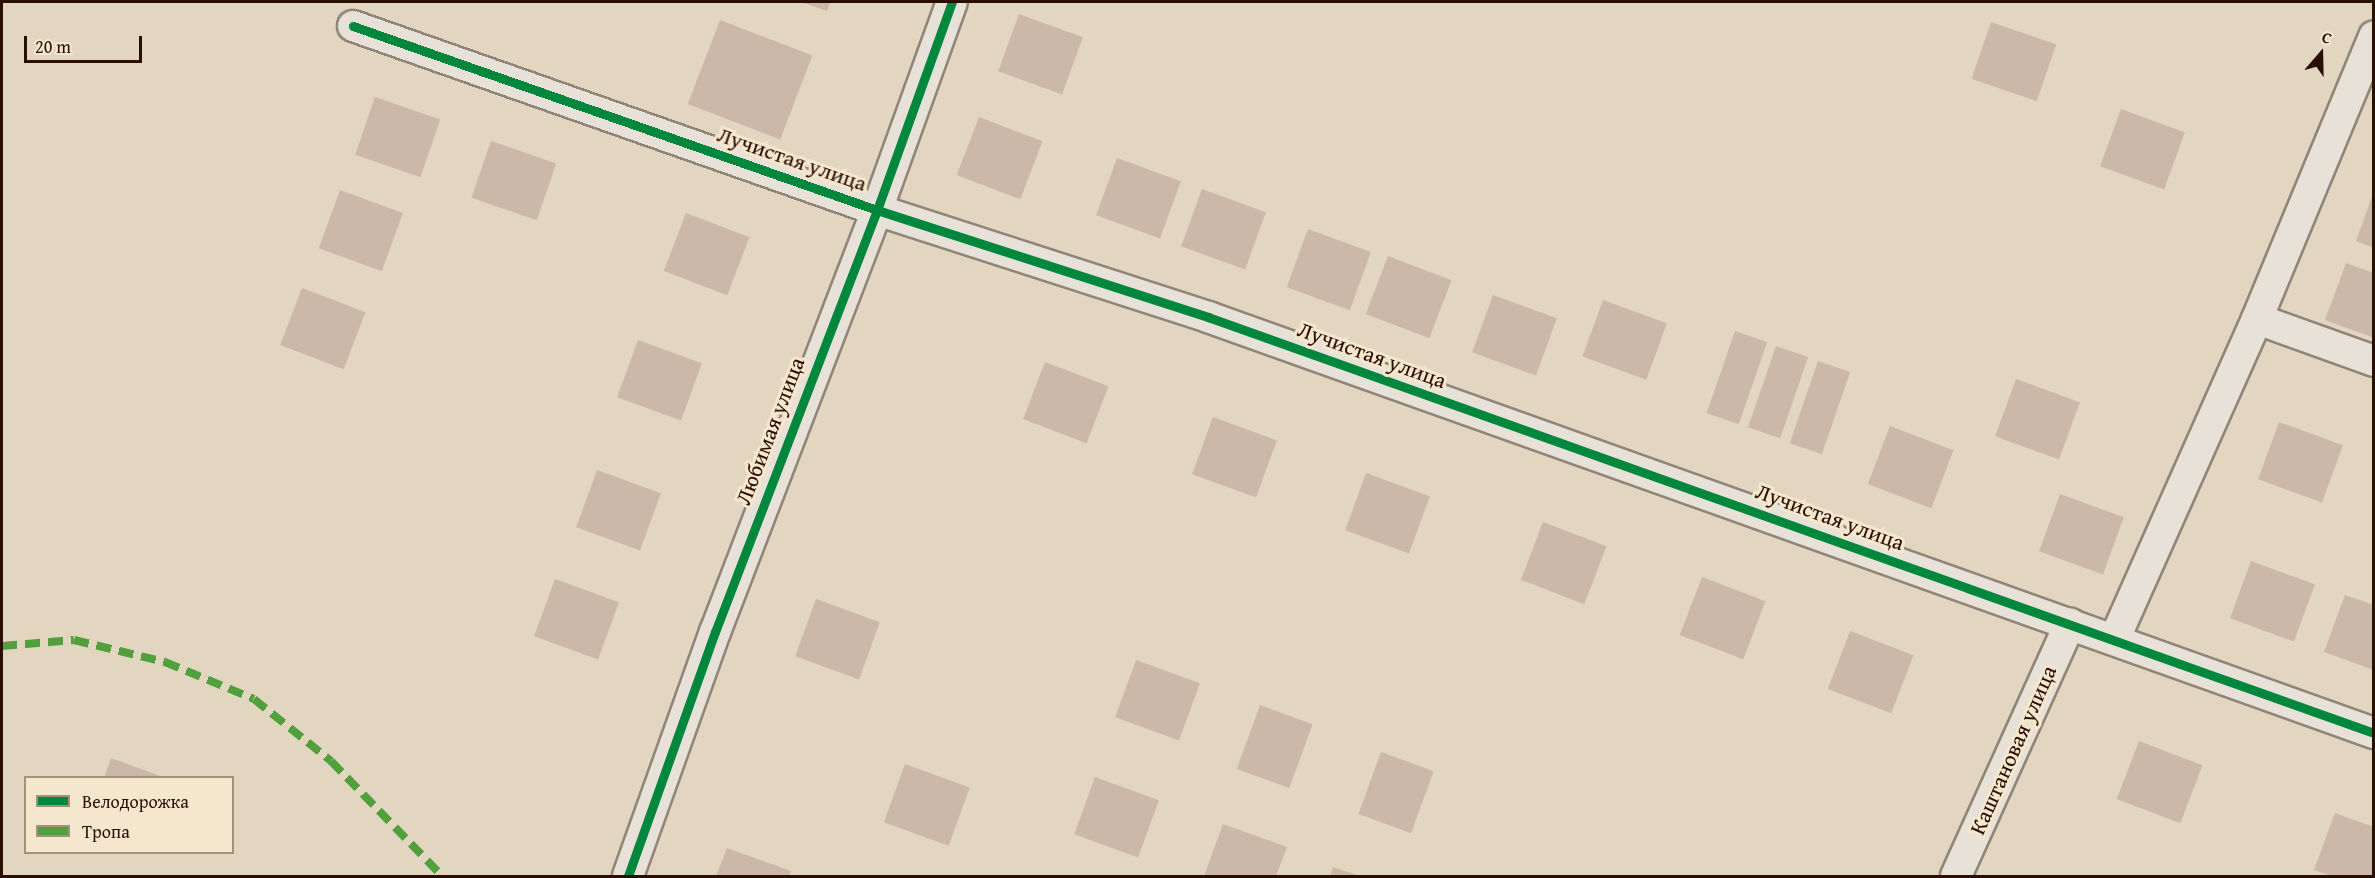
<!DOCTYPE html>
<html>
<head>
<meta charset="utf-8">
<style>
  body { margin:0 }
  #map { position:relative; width:2375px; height:878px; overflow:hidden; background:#e2d6c1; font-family:"Gentium Book Plus",serif }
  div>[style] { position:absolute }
  .building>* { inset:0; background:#ccb8a8; transform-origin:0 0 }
  .roads { filter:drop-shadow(2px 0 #908578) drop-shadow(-2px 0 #908578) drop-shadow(0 2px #908578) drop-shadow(0 -2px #908578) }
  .minor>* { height:30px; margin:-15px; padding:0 15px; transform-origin:15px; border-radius:15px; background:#e7e1d7 }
  .quiet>* { height:8px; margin-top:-4px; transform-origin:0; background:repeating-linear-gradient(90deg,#519f3d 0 15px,transparent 0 23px) }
  .cycleway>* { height:9px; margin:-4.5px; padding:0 4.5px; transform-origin:4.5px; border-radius:4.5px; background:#00873e }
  span { translate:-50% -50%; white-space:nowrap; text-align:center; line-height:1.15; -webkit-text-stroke:6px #f5e7ce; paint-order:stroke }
  .street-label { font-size:22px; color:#290e03 }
  .frame { position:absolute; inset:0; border:3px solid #290e03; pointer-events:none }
  .legend { position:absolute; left:24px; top:776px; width:210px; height:78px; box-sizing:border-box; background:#f5e7ce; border:2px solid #a3907d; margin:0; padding:8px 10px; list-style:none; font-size:18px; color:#290e03 }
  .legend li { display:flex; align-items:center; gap:12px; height:30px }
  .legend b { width:30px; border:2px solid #a3907d }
  .north { position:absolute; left:2291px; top:24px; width:60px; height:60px; -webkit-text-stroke:4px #f5e7ce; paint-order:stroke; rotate:20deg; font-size:16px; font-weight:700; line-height:24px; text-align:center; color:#290e03 }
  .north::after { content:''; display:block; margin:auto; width:21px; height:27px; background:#290e03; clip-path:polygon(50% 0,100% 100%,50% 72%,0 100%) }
  .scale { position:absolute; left:24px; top:36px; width:118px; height:27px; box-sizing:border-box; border:3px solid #290e03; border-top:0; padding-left:8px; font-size:18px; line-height:21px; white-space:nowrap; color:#290e03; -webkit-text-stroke:4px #f5e7ce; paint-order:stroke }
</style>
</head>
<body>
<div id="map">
  <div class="building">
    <i style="clip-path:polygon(801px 2px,830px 2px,827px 11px)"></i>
    <i style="left:1019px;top:14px;width:68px;height:61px;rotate:20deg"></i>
    <i style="left:720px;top:20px;width:99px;height:90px;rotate:21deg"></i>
    <i style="left:1991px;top:22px;width:69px;height:60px;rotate:19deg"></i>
    <i style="left:375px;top:97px;width:69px;height:61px;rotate:19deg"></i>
    <i style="left:2121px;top:109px;width:68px;height:61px;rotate:20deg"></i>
    <i style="left:979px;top:117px;width:68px;height:62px;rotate:21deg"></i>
    <i style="left:491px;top:141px;width:69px;height:60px;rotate:19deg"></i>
    <i style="left:1117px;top:158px;width:68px;height:61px;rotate:20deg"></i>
    <i style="left:1202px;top:189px;width:68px;height:61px;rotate:20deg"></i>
    <i style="left:340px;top:190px;width:67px;height:62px;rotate:20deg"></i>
    <i style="clip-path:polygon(2373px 194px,2374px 194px,2374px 248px,2356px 241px)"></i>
    <i style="left:686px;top:213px;width:68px;height:62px;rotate:21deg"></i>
    <i style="left:1308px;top:229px;width:67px;height:62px;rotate:20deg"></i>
    <i style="left:1388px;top:256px;width:68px;height:62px;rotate:21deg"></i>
    <i style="clip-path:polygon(2346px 263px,2374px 273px,2374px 338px,2325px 320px)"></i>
    <i style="left:302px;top:288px;width:68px;height:61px;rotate:21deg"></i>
    <i style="left:1493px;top:295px;width:68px;height:61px;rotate:20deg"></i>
    <i style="left:1603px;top:300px;width:68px;height:60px;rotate:20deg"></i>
    <i style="left:1735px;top:331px;width:34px;height:87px;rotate:19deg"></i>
    <i style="left:638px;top:340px;width:68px;height:61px;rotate:20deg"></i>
    <i style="left:1776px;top:346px;width:34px;height:86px;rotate:19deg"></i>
    <i style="left:1818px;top:361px;width:34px;height:87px;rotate:19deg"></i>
    <i style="left:1045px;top:362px;width:68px;height:61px;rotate:21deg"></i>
    <i style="left:2016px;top:379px;width:68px;height:61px;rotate:20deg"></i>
    <i style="left:1213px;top:417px;width:68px;height:61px;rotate:20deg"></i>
    <i style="left:2279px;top:422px;width:68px;height:61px;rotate:20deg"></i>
    <i style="left:1890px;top:426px;width:68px;height:62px;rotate:21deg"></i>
    <i style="left:597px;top:470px;width:68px;height:61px;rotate:20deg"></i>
    <i style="left:1366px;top:473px;width:68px;height:61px;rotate:20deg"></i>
    <i style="left:2060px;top:494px;width:68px;height:61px;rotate:20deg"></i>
    <i style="left:1543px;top:522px;width:68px;height:62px;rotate:21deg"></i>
    <i style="left:2251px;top:561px;width:68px;height:61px;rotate:20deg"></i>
    <i style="left:1702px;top:577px;width:68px;height:62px;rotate:21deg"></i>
    <i style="left:555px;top:579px;width:68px;height:61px;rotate:20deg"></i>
    <i style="clip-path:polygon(2345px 595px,2374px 605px,2374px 670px,2324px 652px)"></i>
    <i style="left:816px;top:599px;width:68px;height:61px;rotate:20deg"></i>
    <i style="left:1850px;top:631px;width:68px;height:62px;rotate:21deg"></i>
    <i style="left:1136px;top:660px;width:68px;height:61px;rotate:20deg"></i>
    <i style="left:1260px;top:705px;width:56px;height:68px;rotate:20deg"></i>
    <i style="left:2139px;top:741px;width:68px;height:62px;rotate:21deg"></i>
    <i style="left:1381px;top:752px;width:56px;height:66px;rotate:20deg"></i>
    <i style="clip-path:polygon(111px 758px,163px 777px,163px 778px,104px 778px)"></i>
    <i style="left:905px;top:764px;width:69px;height:62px;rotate:20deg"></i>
    <i style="left:1095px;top:777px;width:68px;height:61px;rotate:20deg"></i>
    <i style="clip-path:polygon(2335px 813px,2374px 827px,2374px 876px,2332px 876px,2314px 870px)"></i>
    <i style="clip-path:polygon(1223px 824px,1287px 847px,1276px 876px,1204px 876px)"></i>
    <i style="clip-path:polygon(727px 848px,791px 871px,789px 876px,716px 876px)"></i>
    <i style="clip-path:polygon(1333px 867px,1360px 876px,1330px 876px)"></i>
  </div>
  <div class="roads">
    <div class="minor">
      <i style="left:353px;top:26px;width:555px;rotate:19.35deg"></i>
      <i style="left:877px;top:210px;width:348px;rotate:17.9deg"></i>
      <i style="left:1208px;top:317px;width:1238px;rotate:19.64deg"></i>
      <i style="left:2257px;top:319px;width:124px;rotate:19.7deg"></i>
      <i style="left:2115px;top:638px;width:349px;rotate:-66deg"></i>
      <i style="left:2257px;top:319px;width:306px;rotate:-67.5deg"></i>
      <i style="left:628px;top:876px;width:259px;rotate:-70.4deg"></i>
      <i style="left:715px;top:632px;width:452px;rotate:-69deg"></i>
      <i style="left:877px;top:210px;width:221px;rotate:-70.2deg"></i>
      <i style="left:1956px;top:876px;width:277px;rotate:-65.7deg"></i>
    </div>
  </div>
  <div class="quiet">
    <i style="left:2px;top:646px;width:72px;rotate:-4.8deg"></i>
    <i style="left:74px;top:640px;width:94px;rotate:13.6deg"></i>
    <i style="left:165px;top:662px;width:96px;rotate:22.6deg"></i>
    <i style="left:254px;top:699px;width:99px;rotate:38.8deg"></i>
    <i style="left:331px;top:761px;width:160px;rotate:46deg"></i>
  </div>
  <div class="cycleway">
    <i style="left:353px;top:26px;width:555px;rotate:19.35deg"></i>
    <i style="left:877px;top:210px;width:348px;rotate:17.9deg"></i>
    <i style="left:1208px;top:317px;width:1238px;rotate:19.64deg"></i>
    <i style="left:628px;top:876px;width:259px;rotate:-70.4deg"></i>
    <i style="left:715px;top:632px;width:452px;rotate:-69deg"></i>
    <i style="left:877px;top:210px;width:221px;rotate:-70.2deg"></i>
  </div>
  <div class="street-label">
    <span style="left:792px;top:159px;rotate:19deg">Лучистая улица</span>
    <span style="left:1372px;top:355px;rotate:20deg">Лучистая улица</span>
    <span style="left:770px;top:431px;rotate:-69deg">Любимая улица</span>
    <span style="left:1830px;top:517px;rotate:20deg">Лучистая улица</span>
    <span style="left:2013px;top:750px;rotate:-66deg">Каштановая улица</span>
  </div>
  <div class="frame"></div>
  <ul class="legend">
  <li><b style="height:8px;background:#00873e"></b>Велодорожка</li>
  <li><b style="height:8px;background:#519f3d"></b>Тропа</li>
  </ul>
  <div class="north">С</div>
  <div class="scale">20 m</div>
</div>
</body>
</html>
